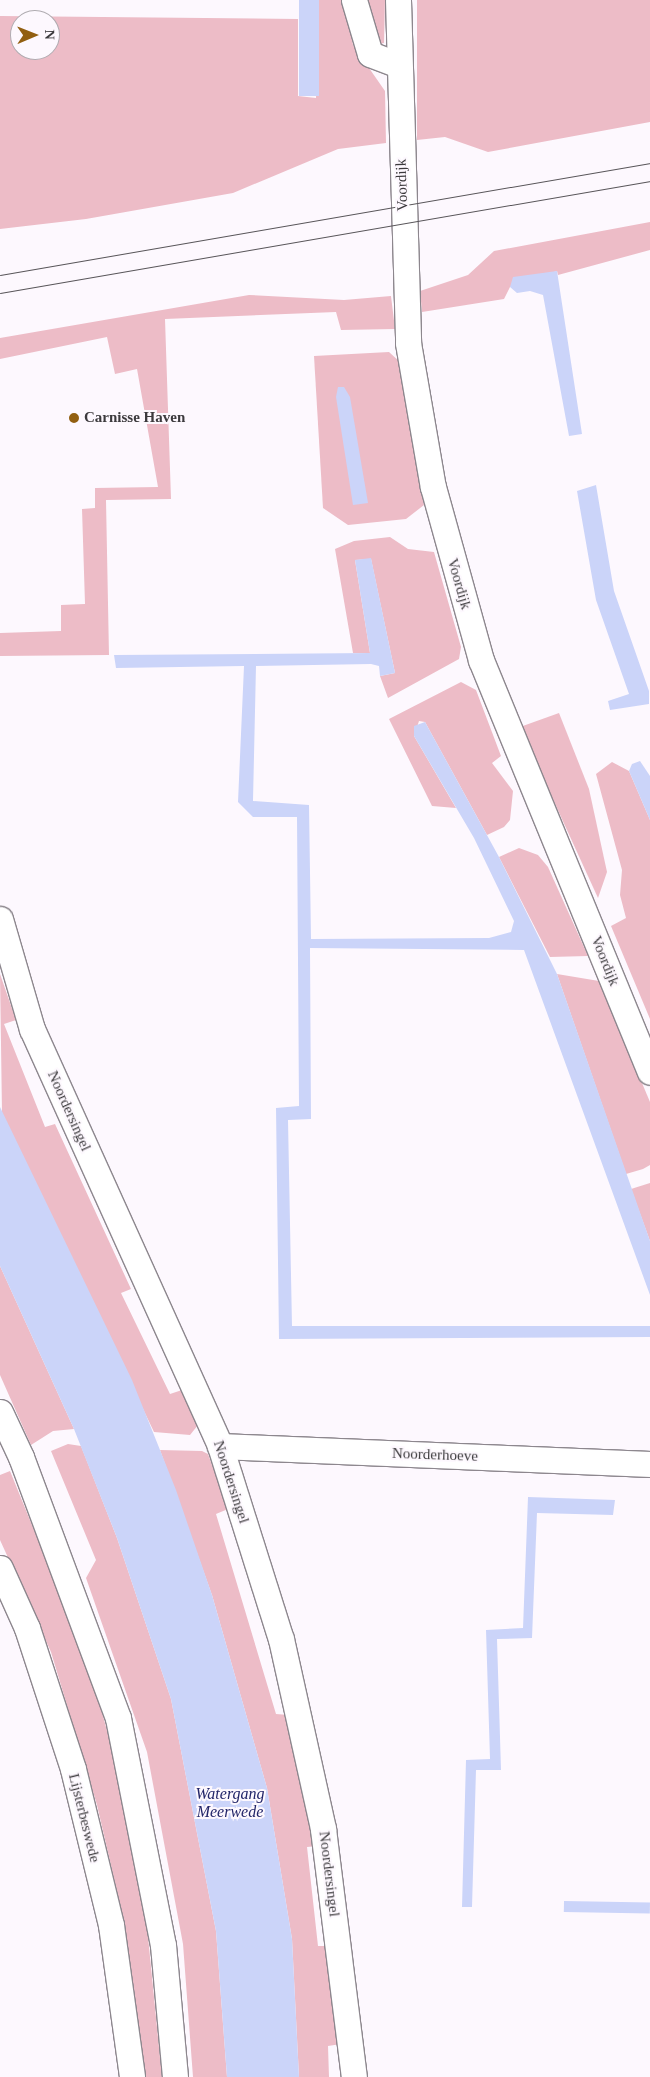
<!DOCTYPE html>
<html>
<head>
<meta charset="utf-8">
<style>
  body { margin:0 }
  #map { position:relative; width:650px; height:2077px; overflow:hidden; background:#fdf8fe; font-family:"Times New Roman",serif }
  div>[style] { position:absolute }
  .green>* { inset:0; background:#edbcc7 }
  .water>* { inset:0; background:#cbd4f9; transform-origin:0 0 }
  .roads { filter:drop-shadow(1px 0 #8d878e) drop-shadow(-1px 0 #8d878e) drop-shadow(0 1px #8d878e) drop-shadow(0 -1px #8d878e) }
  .street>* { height:25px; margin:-12.5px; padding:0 12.5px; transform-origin:12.5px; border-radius:12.5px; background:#fff }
  .tram>* { height:1px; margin:-0.5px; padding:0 0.5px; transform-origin:0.5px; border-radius:0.5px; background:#585559 }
  .dots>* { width:14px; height:14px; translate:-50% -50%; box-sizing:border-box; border:2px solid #fdf8fe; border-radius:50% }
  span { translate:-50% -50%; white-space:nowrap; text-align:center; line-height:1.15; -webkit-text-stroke:4px #fdf8fe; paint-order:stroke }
  .street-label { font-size:15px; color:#3c3a3d }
  .poi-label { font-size:15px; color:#3c3a3d; font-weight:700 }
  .left { translate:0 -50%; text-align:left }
  .water-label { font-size:16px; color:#222569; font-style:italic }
  .north { position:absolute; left:10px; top:10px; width:50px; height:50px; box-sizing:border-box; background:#fdf8fe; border:1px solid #b0acb1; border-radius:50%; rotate:89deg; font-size:14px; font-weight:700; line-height:20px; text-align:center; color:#3c3a3d }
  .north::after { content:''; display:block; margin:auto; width:18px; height:22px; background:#925f11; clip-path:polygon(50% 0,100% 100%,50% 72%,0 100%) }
</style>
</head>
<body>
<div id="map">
  <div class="green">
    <i style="clip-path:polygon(evenodd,319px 0,346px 0,353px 45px,385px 91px,386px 143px,338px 149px,233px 193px,86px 219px,0 229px,0 16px,298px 19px,298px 96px,316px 98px,319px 0,20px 20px,50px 20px,50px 50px,20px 50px,20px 20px)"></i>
    <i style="clip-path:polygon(362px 0,385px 0,384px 43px,380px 44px,370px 28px)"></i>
    <i style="clip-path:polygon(417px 0,650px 0,650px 122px,488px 152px,445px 137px,417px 140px)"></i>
    <i style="clip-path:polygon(650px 222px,650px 250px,558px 275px,557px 271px,510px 287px,504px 299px,422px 312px,420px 291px,468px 275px,494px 251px)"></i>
    <i style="clip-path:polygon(249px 295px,344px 300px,391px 296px,395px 329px,341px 330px,336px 312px,165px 319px,171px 499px,106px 500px,109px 655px,0 656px,0 633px,61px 631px,61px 605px,85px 604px,82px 509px,95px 508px,95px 488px,158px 487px,137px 369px,115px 374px,107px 337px,0 359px,0 338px)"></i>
    <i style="clip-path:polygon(389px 352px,400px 362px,424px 505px,406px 519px,348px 525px,323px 508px,314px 356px)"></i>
    <i style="clip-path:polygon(390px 537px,408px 549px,434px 552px,461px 647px,459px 659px,388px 698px,380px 676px,395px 673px,371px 559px,355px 560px,370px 653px,353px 653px,335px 549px,354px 541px)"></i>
    <i style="clip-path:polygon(461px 682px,476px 690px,501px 756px,492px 763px,513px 791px,510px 820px,504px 827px,487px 835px,425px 722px,419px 721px,414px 736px,456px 808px,432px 806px,389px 719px)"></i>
    <i style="clip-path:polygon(559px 713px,589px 789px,607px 872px,598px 898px,520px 727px)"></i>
    <i style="clip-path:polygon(612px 762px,629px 771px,650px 820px,650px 1019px,611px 926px,626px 918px,620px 895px,622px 870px,596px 774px)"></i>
    <i style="clip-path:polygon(519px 848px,538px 855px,548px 867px,588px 956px,550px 957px,499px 857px)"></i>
    <i style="clip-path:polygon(0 974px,16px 1020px,4px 1024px,45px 1127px,55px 1124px,131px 1289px,121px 1293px,170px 1394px,182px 1390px,198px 1425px,190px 1435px,154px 1432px,2px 1113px)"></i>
    <i style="clip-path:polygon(557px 974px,599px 981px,650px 1102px,650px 1165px,643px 1169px,626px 1174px)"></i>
    <i style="clip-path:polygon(650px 1183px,650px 1241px,631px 1189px)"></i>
    <i style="clip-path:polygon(0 1266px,74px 1429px,53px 1431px,31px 1445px,0 1375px)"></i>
    <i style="clip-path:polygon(68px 1444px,81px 1446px,117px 1538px,171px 1699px,216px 1931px,227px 2077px,193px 2077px,183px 1944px,147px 1752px,86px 1578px,96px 1560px,51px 1451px)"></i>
    <i style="clip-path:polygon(160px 1450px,202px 1451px,208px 1454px,228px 1509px,216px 1514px,276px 1714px,289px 1715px,318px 1846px,307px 1847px,318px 1946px,331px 1946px,341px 2044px,328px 2046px,329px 2077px,299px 2077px,292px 1939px,267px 1788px,212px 1595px)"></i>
    <i style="clip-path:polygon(10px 1471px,89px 1665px,120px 1778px,146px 1917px,162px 2077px,145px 2077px,125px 1926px,97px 1805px,51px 1652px,0 1540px,0 1475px)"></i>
  </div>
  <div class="water">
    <i style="left:299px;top:0;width:20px;height:96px"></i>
    <i style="clip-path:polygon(557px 271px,582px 434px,569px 436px,543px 295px,530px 291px,517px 293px,510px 287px,513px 277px)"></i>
    <i style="clip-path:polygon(338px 387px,344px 387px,350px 397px,368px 503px,353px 505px,336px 397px)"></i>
    <i style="clip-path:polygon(596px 485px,614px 591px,649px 691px,649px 704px,610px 710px,608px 701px,629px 694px,596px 600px,577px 491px)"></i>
    <i style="clip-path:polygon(371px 558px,395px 673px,380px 676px,379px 666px,371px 664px,256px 666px,253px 801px,309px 805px,311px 939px,489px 938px,511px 932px,514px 921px,474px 838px,414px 736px,414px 726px,425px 722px,499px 857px,557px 974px,650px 1241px,650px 1295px,524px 950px,310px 948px,311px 1119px,288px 1120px,292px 1326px,650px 1326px,650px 1337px,279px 1339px,276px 1108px,299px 1106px,297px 817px,253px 817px,238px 802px,244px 666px,116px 668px,114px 655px,370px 653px,355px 560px)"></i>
    <i style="clip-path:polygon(640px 761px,650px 776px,650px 820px,629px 771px,632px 764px)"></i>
    <i style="clip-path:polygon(0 1107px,132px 1380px,176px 1490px,212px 1595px,267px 1788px,292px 1939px,299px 2077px,227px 2077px,216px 1931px,171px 1699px,117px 1538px,74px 1429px,0 1266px)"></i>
    <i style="clip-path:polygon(528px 1497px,615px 1500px,613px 1515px,537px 1513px,532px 1638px,497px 1639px,501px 1770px,476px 1770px,472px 1907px,462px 1907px,466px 1760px,490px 1759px,486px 1630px,523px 1628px)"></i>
    <i style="left:564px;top:1901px;width:86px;height:11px;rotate:1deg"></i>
  </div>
  <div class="roads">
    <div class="street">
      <i style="left:354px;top:0;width:56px;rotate:73.5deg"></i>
      <i style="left:370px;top:54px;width:31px;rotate:21deg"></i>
      <i style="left:398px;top:0;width:343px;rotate:88.3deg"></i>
      <i style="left:408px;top:343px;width:146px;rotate:80.2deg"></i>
      <i style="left:433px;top:487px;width:180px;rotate:74.5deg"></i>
      <i style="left:481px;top:660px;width:445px;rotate:67.7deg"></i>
      <i style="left:0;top:919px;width:115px;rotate:73.8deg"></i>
      <i style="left:32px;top:1029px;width:457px;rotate:65.7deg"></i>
      <i style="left:220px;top:1446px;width:202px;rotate:72.5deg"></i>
      <i style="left:281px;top:1639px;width:195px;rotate:77.5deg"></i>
      <i style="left:323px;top:1829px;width:250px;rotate:82.9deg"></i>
      <i style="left:0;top:1412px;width:50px;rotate:65deg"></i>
      <i style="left:21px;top:1457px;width:278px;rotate:69.6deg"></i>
      <i style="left:118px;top:1718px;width:231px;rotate:78.8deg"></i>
      <i style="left:163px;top:1945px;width:133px;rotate:84.8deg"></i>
      <i style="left:220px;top:1446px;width:430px;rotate:2.4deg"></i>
      <i style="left:0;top:1568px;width:66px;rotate:65.8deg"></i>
      <i style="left:27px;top:1628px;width:148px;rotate:71.9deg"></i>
      <i style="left:73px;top:1769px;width:161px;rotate:76.3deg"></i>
      <i style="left:111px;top:1925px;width:153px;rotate:82.1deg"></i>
    </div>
  </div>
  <div class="tram">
    <i style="left:0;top:275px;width:660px;rotate:-9.78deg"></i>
    <i style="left:0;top:293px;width:660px;rotate:-9.78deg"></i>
  </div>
  <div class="dots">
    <i style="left:74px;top:418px;background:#925f11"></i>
  </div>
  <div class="street-label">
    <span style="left:402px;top:185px;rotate:-92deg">Voordijk</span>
    <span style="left:459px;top:584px;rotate:74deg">Voordijk</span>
    <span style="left:605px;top:961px;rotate:68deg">Voordijk</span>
    <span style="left:69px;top:1111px;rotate:66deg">Noordersingel</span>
    <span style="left:435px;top:1455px;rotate:2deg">Noorderhoeve</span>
    <span style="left:231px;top:1482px;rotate:72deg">Noordersingel</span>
    <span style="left:84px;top:1818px;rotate:76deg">Lijsterbeswede</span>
    <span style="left:329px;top:1874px;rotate:83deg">Noordersingel</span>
  </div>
  <div class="poi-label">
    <span class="left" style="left:84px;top:418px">Carnisse Haven</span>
  </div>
  <div class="water-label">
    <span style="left:230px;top:1803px">Watergang<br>Meerwede</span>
  </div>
  <div class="north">N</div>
</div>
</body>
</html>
